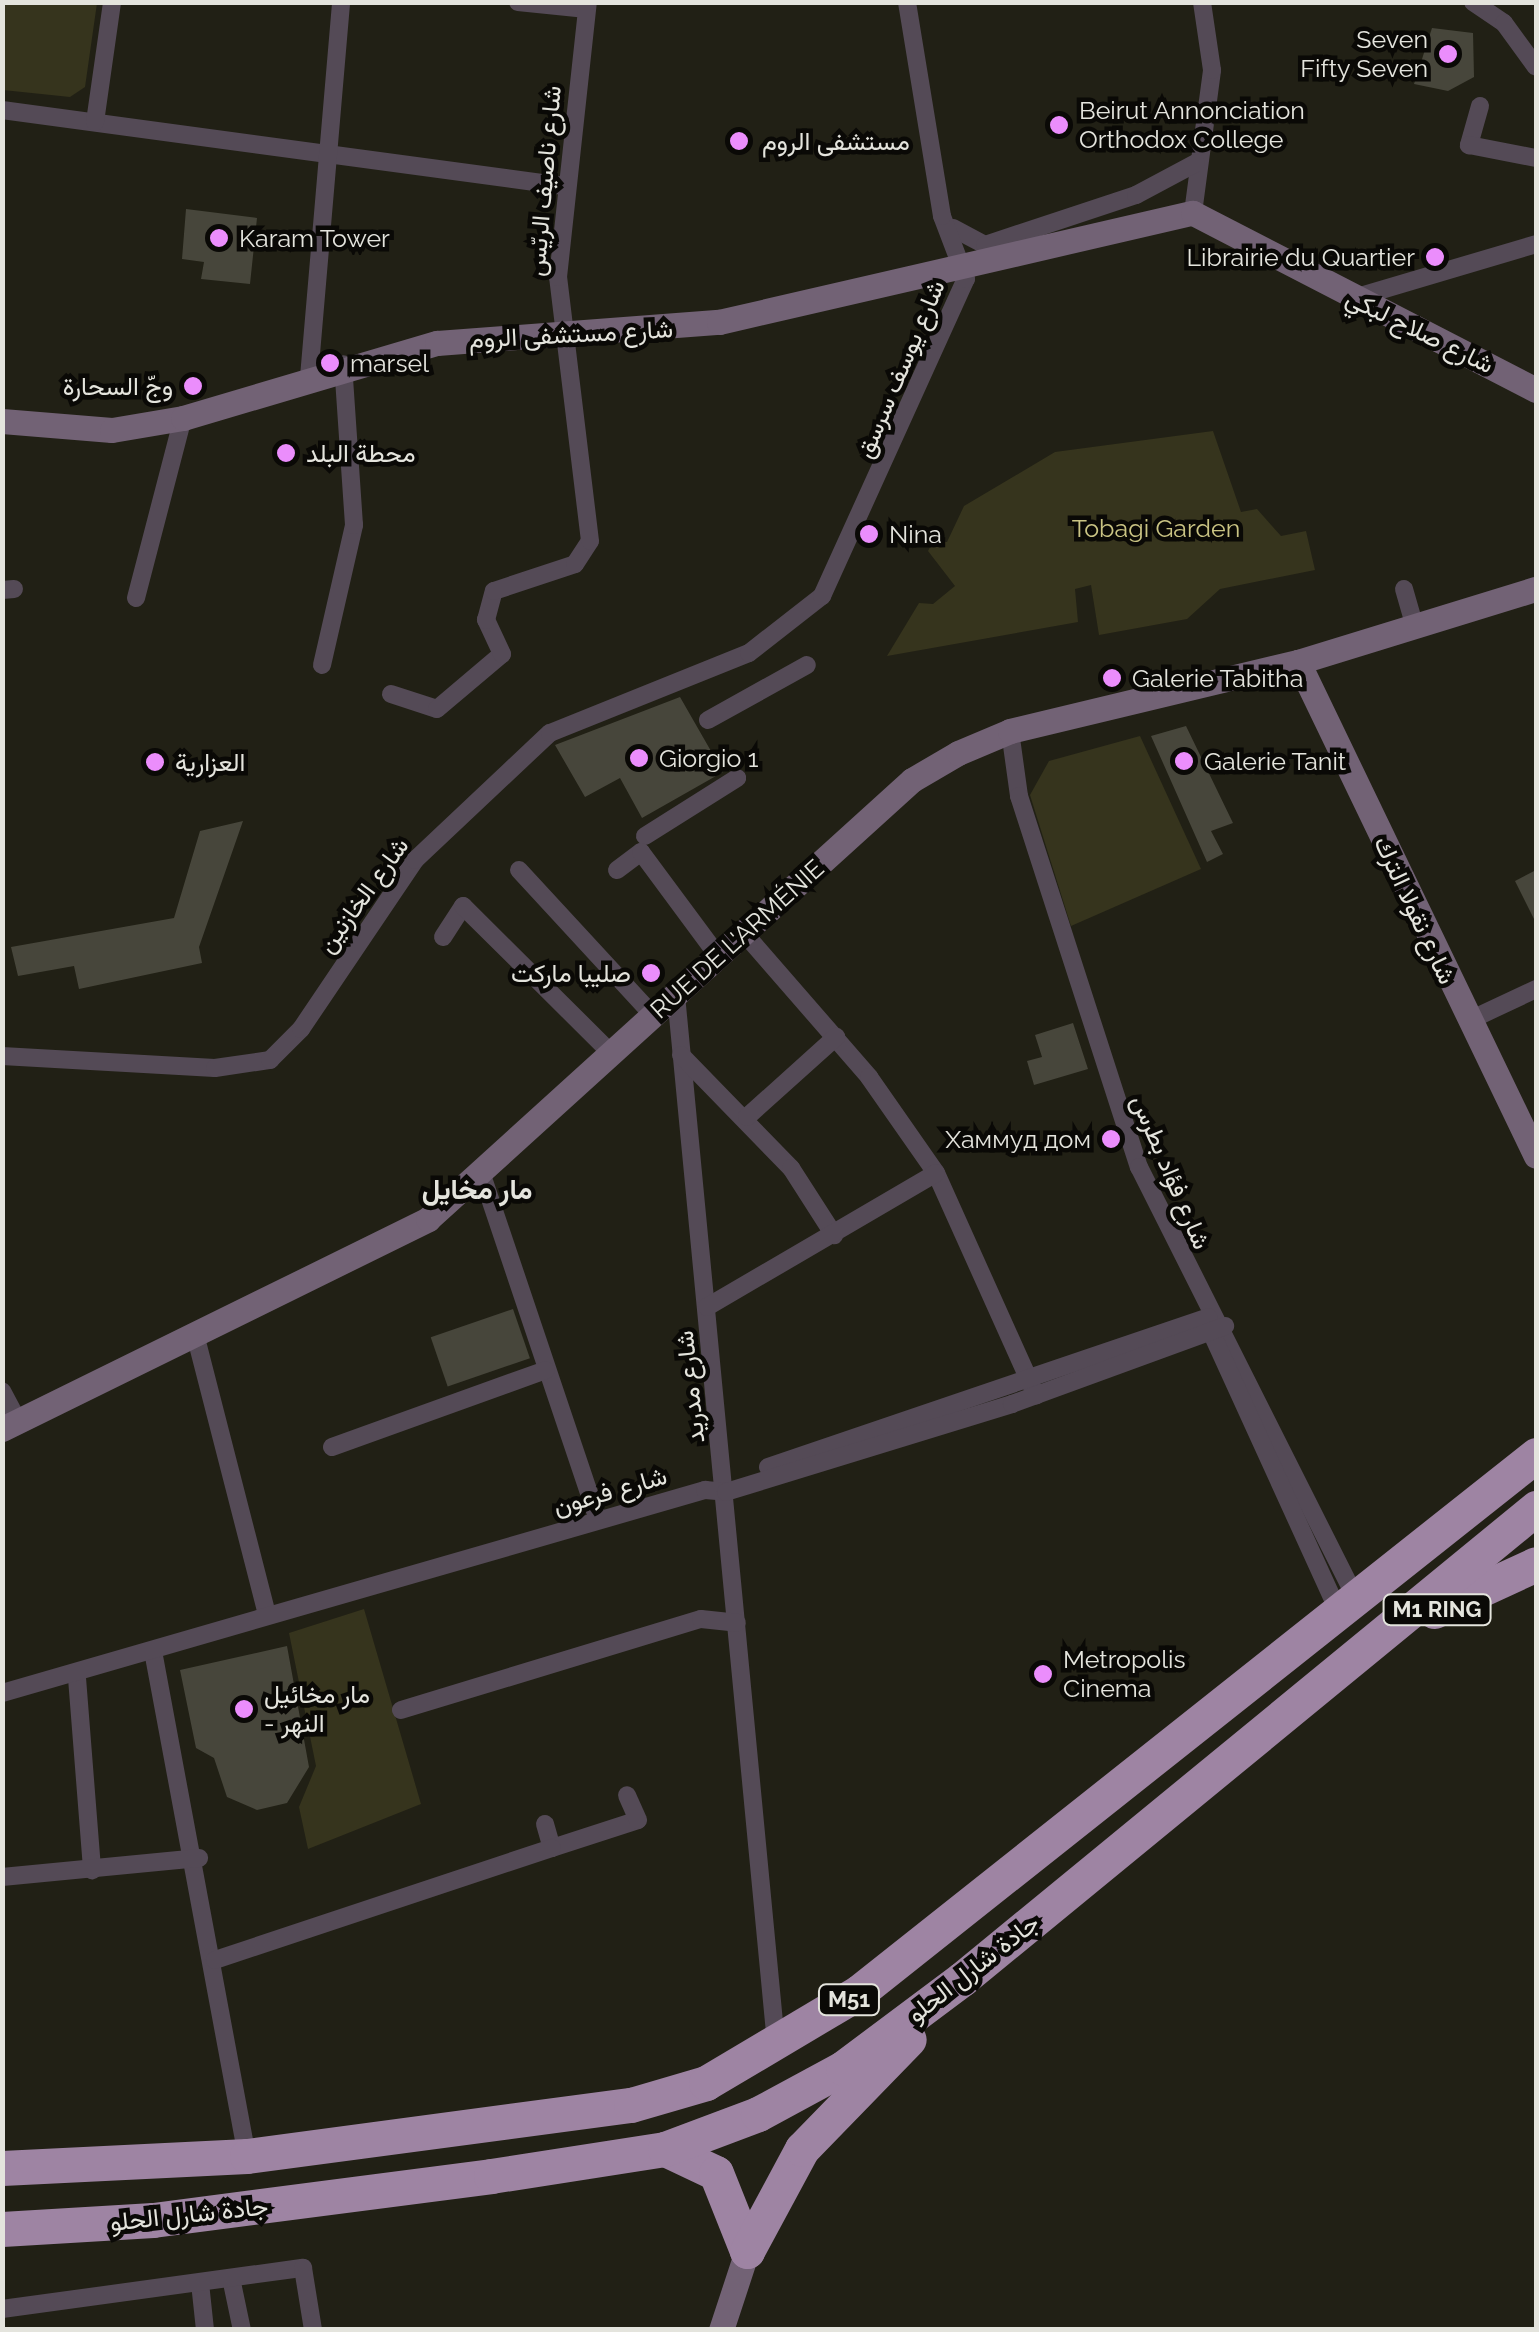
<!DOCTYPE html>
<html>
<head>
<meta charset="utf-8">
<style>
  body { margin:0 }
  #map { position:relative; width:1539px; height:2332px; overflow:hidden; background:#212015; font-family:Raleway,Vazirmatn,sans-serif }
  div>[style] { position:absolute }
  .green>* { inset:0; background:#36341d }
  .building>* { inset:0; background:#47463b; transform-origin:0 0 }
  .street>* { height:18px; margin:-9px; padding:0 9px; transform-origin:9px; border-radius:9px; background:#544a56 }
  .secondary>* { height:25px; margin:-12.5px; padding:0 12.5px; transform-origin:12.5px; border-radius:12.5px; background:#726275 }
  .highway>* { height:35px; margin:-17.5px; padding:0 17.5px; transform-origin:17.5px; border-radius:17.5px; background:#9e84a3 }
  .dots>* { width:28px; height:28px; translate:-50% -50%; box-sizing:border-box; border:5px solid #0a0906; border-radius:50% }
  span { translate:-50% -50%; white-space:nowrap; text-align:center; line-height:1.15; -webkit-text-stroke:9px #0a0906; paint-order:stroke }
  .shield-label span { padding:2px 8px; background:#0a0906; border:2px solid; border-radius:8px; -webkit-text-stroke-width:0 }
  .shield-label { font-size:22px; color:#e4e4dd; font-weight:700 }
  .poi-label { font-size:25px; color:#e4e4dd }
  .right { translate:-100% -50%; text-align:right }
  .left { translate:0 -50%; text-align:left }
  .street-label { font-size:25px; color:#e4e4dd }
  .park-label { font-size:25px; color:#cac484 }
  .neighbourhood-label { font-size:28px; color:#e4e4dd; font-weight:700 }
  .frame { position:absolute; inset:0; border:5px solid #e4e4dd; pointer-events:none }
</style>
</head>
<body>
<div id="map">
  <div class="green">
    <i style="clip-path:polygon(2px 3px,97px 3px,85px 87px,70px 97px,3px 90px)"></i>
    <i style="clip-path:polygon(1213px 431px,1241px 512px,1257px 509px,1281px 536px,1306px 531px,1315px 570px,1220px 589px,1187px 619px,1099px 635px,1091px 585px,1075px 589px,1078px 622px,887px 656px,919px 603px,933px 604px,955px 586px,928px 551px,933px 541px,947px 542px,964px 506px,1055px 452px)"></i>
    <i style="clip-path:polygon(1140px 736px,1201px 869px,1071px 926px,1030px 795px,1049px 761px)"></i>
    <i style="clip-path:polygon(364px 1609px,421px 1804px,308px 1849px,299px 1807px,316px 1766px,289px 1633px)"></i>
  </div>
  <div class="building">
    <i style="clip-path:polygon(1432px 28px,1473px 33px,1474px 77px,1448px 91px,1414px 84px)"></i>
    <i style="clip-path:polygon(186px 209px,257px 218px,250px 284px,201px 279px,204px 262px,182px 259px)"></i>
    <i style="clip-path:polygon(680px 697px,723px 772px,642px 818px,620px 778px,585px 797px,555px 745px)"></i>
    <i style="clip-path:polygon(1186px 726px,1233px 823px,1211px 831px,1223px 854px,1207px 862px,1151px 736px)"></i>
    <i style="clip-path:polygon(243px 821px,199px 947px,202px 963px,79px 989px,74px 966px,18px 976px,11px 947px,174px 918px,200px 831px)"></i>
    <i style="clip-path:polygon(1536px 870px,1536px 923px,1515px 881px)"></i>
    <i style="clip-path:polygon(1073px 1023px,1088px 1069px,1034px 1085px,1027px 1061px,1042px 1057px,1035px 1035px)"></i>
    <i style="left:513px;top:1309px;width:52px;height:87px;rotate:71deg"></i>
    <i style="clip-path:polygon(287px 1646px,309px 1767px,287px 1803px,257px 1810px,227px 1797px,214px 1758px,196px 1748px,180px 1670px)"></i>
  </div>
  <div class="street">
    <i style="left:518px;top:2px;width:69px;rotate:5.8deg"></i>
    <i style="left:1473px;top:2px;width:37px;rotate:34deg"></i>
    <i style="left:1504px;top:23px;width:54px;rotate:54deg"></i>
    <i style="left:1480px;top:106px;width:41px;rotate:105.8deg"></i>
    <i style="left:1469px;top:145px;width:68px;rotate:11deg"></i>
    <i style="left:2px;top:110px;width:567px;rotate:7.7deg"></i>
    <i style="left:95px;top:122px;width:121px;rotate:-81.9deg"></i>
    <i style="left:1193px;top:213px;width:144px;rotate:-82.4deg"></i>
    <i style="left:1212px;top:70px;width:69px;rotate:-98.4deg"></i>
    <i style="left:953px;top:228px;width:36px;rotate:28deg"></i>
    <i style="left:985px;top:245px;width:159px;rotate:-18.3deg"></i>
    <i style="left:1136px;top:195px;width:68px;rotate:-28.1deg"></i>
    <i style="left:1354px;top:298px;width:190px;rotate:-16.5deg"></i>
    <i style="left:309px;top:377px;width:376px;rotate:-85.1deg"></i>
    <i style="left:1404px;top:589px;width:37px;rotate:74deg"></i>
    <i style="left:2px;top:590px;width:12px;rotate:-5deg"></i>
    <i style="left:136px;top:598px;width:186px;rotate:-75.4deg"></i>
    <i style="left:322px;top:665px;width:144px;rotate:-77.1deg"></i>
    <i style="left:354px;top:525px;width:161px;rotate:-93.9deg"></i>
    <i style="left:391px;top:694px;width:48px;rotate:18.1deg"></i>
    <i style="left:437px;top:709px;width:85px;rotate:-40.2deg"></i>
    <i style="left:502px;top:654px;width:38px;rotate:-115deg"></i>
    <i style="left:486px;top:620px;width:30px;rotate:-75deg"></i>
    <i style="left:494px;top:591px;width:85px;rotate:-18.4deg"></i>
    <i style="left:575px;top:564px;width:27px;rotate:-57deg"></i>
    <i style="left:590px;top:541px;width:266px;rotate:-96.9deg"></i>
    <i style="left:558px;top:277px;width:277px;rotate:-83.8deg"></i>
    <i style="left:708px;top:720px;width:113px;rotate:-29.1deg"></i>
    <i style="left:1010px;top:731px;width:66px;rotate:82.1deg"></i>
    <i style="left:1019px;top:796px;width:390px;rotate:72.1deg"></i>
    <i style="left:1139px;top:1167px;width:485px;rotate:63.3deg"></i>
    <i style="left:645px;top:836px;width:109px;rotate:-32.2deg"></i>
    <i style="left:519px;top:870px;width:197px;rotate:47.3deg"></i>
    <i style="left:617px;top:870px;width:30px;rotate:-37deg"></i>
    <i style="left:641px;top:852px;width:129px;rotate:53.5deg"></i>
    <i style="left:744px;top:933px;width:191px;rotate:49deg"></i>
    <i style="left:869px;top:1077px;width:117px;rotate:55.1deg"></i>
    <i style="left:936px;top:1173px;width:244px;rotate:65.8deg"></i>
    <i style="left:443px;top:937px;width:37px;rotate:-57deg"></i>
    <i style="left:463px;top:906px;width:209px;rotate:44.8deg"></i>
    <i style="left:676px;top:995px;width:1054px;rotate:84.55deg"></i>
    <i style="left:1468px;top:1021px;width:75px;rotate:-25.2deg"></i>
    <i style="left:681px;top:1055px;width:158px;rotate:45.8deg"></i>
    <i style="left:791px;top:1168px;width:80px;rotate:57.3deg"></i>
    <i style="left:2px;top:1056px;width:213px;rotate:3.2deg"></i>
    <i style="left:215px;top:1068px;width:56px;rotate:-8.3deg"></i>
    <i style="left:270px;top:1060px;width:44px;rotate:-45deg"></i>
    <i style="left:301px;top:1029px;width:204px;rotate:-56deg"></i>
    <i style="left:415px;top:860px;width:185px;rotate:-43.3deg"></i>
    <i style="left:550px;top:733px;width:214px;rotate:-21.9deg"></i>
    <i style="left:749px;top:653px;width:93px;rotate:-38deg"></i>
    <i style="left:822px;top:596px;width:348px;rotate:-65.6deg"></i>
    <i style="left:966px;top:279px;width:67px;rotate:-110.9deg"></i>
    <i style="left:942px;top:216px;width:217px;rotate:-99.3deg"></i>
    <i style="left:747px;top:1117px;width:120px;rotate:-42deg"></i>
    <i style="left:481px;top:1172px;width:367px;rotate:71.4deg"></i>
    <i style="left:707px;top:1307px;width:265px;rotate:-30.3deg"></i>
    <i style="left:195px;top:1334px;width:289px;rotate:75.6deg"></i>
    <i style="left:1212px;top:1334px;width:309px;rotate:65.5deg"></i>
    <i style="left:2px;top:1391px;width:34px;rotate:62deg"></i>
    <i style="left:332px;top:1447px;width:227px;rotate:-19.8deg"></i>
    <i style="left:768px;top:1467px;width:465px;rotate:-18.8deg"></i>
    <i style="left:153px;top:1651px;width:514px;rotate:79.46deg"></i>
    <i style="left:77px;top:1678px;width:193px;rotate:85.5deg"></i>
    <i style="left:2px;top:1693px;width:732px;rotate:-16.11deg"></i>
    <i style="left:705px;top:1490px;width:21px;rotate:5deg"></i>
    <i style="left:726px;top:1492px;width:299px;rotate:-17.1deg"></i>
    <i style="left:1012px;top:1404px;width:227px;rotate:-20.1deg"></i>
    <i style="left:401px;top:1710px;width:313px;rotate:-16.9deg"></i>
    <i style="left:701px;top:1619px;width:36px;rotate:6deg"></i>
    <i style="left:545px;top:1824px;width:25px;rotate:74deg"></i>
    <i style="left:552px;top:1848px;width:90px;rotate:-18deg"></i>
    <i style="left:638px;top:1820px;width:27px;rotate:-114deg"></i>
    <i style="left:2px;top:1877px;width:198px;rotate:-5.5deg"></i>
    <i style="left:215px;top:1960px;width:355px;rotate:-18.4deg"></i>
    <i style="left:231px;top:2278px;width:53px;rotate:78.1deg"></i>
    <i style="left:200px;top:2283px;width:47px;rotate:83.9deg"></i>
    <i style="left:2px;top:2309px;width:304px;rotate:-7.8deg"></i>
    <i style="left:303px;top:2268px;width:63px;rotate:80.8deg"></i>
  </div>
  <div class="secondary">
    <i style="left:2px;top:421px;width:110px;rotate:4.7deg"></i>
    <i style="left:112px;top:430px;width:72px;rotate:-9.6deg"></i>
    <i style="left:183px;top:418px;width:265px;rotate:-16.5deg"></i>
    <i style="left:437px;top:343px;width:283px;rotate:-4.3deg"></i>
    <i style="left:719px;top:322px;width:486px;rotate:-13deg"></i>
    <i style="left:1193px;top:213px;width:386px;rotate:27.3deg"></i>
    <i style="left:1298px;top:662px;width:548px;rotate:64.28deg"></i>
    <i style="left:2px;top:1429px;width:475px;rotate:-26.2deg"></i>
    <i style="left:428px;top:1219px;width:653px;rotate:-42.21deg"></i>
    <i style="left:912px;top:780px;width:53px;rotate:-30.4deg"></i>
    <i style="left:958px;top:753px;width:56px;rotate:-22.9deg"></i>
    <i style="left:1010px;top:731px;width:296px;rotate:-13.5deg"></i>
    <i style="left:1298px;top:662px;width:249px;rotate:-17.1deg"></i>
    <i style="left:721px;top:2330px;width:83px;rotate:-71.8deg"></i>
  </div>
  <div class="highway">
    <i style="left:1434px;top:1611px;width:112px;rotate:-24.7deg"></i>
    <i style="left:665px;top:2149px;width:56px;rotate:25.2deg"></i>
    <i style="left:716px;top:2173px;width:84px;rotate:68.3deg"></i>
    <i style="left:2px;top:2168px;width:245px;rotate:-2.8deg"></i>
    <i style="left:247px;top:2156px;width:387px;rotate:-7.6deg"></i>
    <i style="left:631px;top:2105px;width:78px;rotate:-16.3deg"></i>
    <i style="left:706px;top:2083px;width:178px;rotate:-30.7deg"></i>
    <i style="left:859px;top:1992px;width:864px;rotate:-38.42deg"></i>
    <i style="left:2px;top:2229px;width:151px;rotate:-3.4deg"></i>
    <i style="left:153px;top:2220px;width:341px;rotate:-7.4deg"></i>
    <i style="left:491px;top:2176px;width:176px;rotate:-8.8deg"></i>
    <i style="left:665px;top:2149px;width:99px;rotate:-20.6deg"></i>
    <i style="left:758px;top:2114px;width:97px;rotate:-28.4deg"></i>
    <i style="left:843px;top:2068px;width:149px;rotate:-36.8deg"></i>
    <i style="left:962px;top:1979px;width:743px;rotate:-39.37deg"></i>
    <i style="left:747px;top:2251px;width:116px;rotate:-61.7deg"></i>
    <i style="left:802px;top:2149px;width:153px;rotate:-45.8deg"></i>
  </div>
  <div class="dots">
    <i style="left:1448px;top:54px;background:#eb8dfc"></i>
    <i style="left:1059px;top:125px;background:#eb8dfc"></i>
    <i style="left:739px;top:141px;background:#eb8dfc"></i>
    <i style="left:219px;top:238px;background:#eb8dfc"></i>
    <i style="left:1435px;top:257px;background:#eb8dfc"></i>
    <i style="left:330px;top:363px;background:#eb8dfc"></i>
    <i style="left:193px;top:386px;background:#eb8dfc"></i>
    <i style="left:286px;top:453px;background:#eb8dfc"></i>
    <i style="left:869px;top:534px;background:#eb8dfc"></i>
    <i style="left:1112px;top:678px;background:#eb8dfc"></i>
    <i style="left:639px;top:758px;background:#eb8dfc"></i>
    <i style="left:1184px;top:761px;background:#eb8dfc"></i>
    <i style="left:155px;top:762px;background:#eb8dfc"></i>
    <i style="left:651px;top:973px;background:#eb8dfc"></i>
    <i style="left:1111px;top:1139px;background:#eb8dfc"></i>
    <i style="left:1043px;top:1674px;background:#eb8dfc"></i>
    <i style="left:244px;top:1709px;background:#eb8dfc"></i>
  </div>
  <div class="shield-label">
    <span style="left:1437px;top:1610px">M1 RING</span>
    <span style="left:849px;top:2000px">M51</span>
  </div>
  <div class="poi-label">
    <span class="right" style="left:1428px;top:54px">Seven<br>Fifty Seven</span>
    <span class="left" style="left:1079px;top:125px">Beirut Annonciation<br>Orthodox College</span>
    <span class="left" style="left:762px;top:141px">مستشفى الروم</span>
    <span class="left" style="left:239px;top:238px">Karam Tower</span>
    <span class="right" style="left:1415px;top:257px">Librairie du Quartier</span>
    <span class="left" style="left:350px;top:363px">marsel</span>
    <span class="right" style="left:173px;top:386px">وجّ السحارة</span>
    <span class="left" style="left:306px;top:453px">محطة البلد</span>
    <span class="left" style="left:889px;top:534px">Nina</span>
    <span class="left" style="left:1132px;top:678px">Galerie Tabitha</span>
    <span class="left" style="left:659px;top:758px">Giorgio 1</span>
    <span class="left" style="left:1204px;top:761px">Galerie Tanit</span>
    <span class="left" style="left:175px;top:762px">العزارية</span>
    <span class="right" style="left:631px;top:973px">صليبا ماركت</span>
    <span class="right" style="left:1091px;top:1139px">Хаммуд дом</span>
    <span class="left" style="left:1063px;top:1674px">Metropolis<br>Cinema</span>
    <span class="left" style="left:264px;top:1709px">مار مخائيل<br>- النهر</span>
  </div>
  <div class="street-label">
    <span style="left:544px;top:181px;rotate:-85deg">شارع ناصيف الريّس</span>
    <span style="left:1420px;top:331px;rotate:26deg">شارع صلاح لبكي</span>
    <span style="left:571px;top:334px;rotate:-3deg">شارع مستشفى الروم</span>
    <span style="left:900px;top:369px;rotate:-67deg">شارع يوسف سرسق</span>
    <span style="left:363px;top:895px;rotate:-54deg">شارع الخازنين</span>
    <span style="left:1415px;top:910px;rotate:65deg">شارع نقولا الترك</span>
    <span style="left:737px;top:939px;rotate:-42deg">RUE DE L'ARMÉNIE</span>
    <span style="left:1171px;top:1172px;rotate:67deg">شارع فؤاد بطرس</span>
    <span style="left:690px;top:1387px;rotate:-96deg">شارع مدريد</span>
    <span style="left:610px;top:1491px;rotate:-16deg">شارع فرعون</span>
    <span style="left:973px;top:1968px;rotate:-38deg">جادة شارل الحلو</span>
    <span style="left:189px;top:2214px;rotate:-6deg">جادة شارل الحلو</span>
  </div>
  <div class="park-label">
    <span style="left:1156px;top:528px">Tobagi Garden</span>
  </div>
  <div class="neighbourhood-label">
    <span style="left:477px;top:1190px">مار مخايل</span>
  </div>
  <div class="frame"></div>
</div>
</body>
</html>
